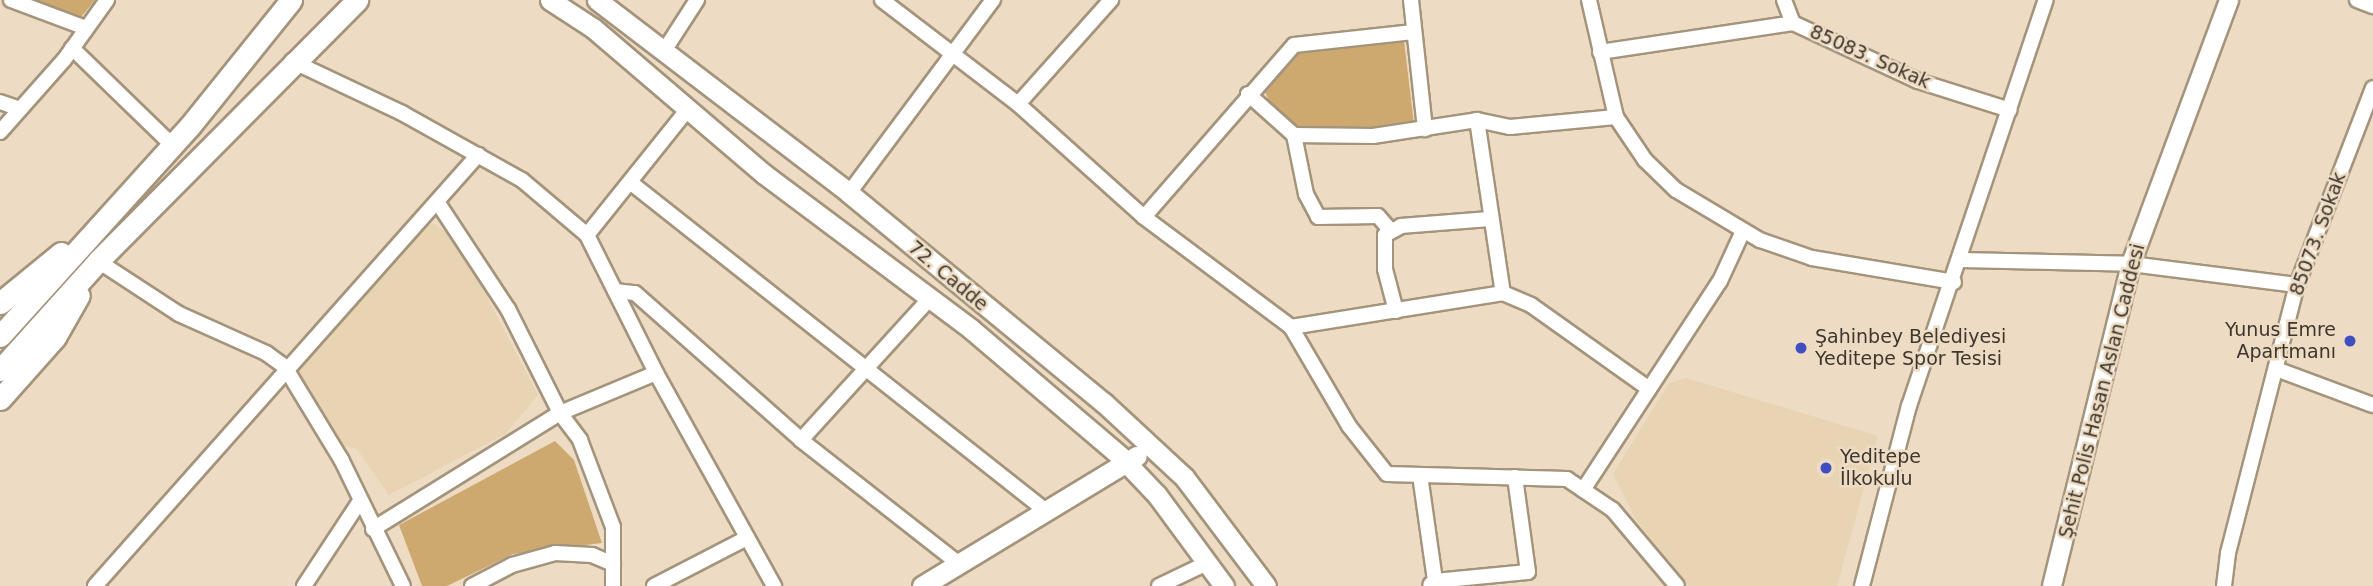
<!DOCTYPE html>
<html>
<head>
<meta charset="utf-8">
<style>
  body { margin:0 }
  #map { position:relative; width:2373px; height:586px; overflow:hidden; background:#eddcc3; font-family:"DejaVu Sans",sans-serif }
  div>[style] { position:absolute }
  .built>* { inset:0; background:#e8d3b2 }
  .green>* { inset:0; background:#cea96f }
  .roads { filter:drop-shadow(2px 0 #a4947c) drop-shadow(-2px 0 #a4947c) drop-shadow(0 2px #a4947c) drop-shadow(0 -2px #a4947c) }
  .minor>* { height:14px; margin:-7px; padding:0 7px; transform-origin:7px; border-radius:7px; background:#fff }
  .tertiary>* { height:18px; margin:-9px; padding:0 9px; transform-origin:9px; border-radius:9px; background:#fff }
  .secondary>* { height:19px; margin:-9.5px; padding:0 9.5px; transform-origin:9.5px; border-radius:9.5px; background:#fff }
  .primary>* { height:21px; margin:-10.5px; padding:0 10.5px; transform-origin:10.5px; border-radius:10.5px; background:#fff }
  .dots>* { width:19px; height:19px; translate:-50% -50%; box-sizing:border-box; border:4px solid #eddcc3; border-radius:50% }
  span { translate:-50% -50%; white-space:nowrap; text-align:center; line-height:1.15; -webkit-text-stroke:5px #eddcc3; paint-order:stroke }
  .street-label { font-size:19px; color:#3d372d }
  .poi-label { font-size:19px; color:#3d372d }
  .right { translate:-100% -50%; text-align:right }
  .left { translate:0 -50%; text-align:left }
</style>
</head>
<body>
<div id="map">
  <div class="built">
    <i style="clip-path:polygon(435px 224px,459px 243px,538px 395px,505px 434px,389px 495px,357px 449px,339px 445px,295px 369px,422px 226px)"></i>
    <i style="clip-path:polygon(1686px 378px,1878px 436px,1837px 586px,1689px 586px,1636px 520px,1613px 474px,1669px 383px)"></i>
  </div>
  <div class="green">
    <i style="clip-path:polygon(34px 0,95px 0,81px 17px)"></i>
    <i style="clip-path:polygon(1399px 40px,1404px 41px,1414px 124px,1313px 138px,1275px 116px,1264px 89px,1294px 53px)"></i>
    <i style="clip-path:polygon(555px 441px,574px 460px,602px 543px,513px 554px,447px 586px,422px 586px,399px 525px)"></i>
  </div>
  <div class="roads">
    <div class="minor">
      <i style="left:11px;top:0;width:80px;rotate:20.5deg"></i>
      <i style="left:882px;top:0;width:171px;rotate:37.4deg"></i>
      <i style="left:1018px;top:104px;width:169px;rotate:41.9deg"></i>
      <i style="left:1144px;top:217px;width:184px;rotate:36.8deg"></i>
      <i style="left:1291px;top:327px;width:115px;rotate:59.6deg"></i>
      <i style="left:1349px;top:426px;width:61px;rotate:51.6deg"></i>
      <i style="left:1387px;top:474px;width:180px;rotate:1.6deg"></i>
      <i style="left:1567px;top:479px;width:55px;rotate:34deg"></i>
      <i style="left:1613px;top:510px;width:99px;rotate:49.9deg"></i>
      <i style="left:1411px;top:0;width:130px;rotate:83.8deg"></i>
      <i style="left:1589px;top:0;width:120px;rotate:77deg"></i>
      <i style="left:1616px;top:117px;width:52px;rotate:56deg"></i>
      <i style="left:1645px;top:160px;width:43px;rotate:44.1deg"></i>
      <i style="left:1676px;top:190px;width:98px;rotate:30.8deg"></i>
      <i style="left:1760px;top:240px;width:55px;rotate:19.1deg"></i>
      <i style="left:1812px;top:258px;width:144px;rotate:9.6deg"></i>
      <i style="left:1784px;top:0;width:25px;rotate:69deg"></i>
      <i style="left:1793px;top:23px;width:138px;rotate:24.9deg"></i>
      <i style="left:1918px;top:81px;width:96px;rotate:17.5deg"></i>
      <i style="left:2357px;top:0;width:17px;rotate:21deg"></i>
      <i style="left:72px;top:48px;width:139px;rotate:44.1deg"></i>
      <i style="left:664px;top:51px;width:61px;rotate:-57.1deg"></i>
      <i style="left:1600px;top:52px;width:195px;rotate:-8.5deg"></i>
      <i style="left:292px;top:61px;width:122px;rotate:25.3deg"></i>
      <i style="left:402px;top:113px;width:137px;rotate:29.2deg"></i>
      <i style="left:522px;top:180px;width:85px;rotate:40.2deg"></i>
      <i style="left:587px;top:235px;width:154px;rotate:63.4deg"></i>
      <i style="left:656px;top:373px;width:244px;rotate:61deg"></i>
      <i style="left:1248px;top:94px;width:62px;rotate:41.7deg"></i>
      <i style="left:1294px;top:135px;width:79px;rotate:0.7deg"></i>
      <i style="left:1373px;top:136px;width:105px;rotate:-8.7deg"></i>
      <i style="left:1477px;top:120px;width:34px;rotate:12deg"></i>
      <i style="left:1510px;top:127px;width:106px;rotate:-5.4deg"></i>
      <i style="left:0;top:102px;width:21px;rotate:19deg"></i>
      <i style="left:1018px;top:104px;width:140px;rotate:-48.2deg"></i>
      <i style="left:1477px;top:120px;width:175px;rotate:81.5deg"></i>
      <i style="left:0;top:132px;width:96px;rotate:-48.4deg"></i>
      <i style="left:64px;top:60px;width:74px;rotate:-54.4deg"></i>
      <i style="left:1294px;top:135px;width:60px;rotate:78.5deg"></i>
      <i style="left:1306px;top:194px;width:26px;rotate:62deg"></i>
      <i style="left:1318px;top:217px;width:60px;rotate:-1deg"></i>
      <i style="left:1378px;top:216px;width:20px;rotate:49deg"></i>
      <i style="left:630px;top:182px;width:530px;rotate:38.34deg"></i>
      <i style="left:849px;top:193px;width:241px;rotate:-53.3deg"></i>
      <i style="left:438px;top:203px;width:127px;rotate:56.6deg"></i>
      <i style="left:508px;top:309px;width:116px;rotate:63.4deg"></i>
      <i style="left:560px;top:413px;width:34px;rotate:53deg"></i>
      <i style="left:580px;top:440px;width:93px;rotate:69.2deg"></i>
      <i style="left:613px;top:527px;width:59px;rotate:90deg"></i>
      <i style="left:1144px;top:217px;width:228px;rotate:-48.9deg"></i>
      <i style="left:1294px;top:45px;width:120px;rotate:-6.2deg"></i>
      <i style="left:587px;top:235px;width:161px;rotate:-51.3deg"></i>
      <i style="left:1961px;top:260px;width:170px;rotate:1.3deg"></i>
      <i style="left:2131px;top:264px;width:167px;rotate:7.2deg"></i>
      <i style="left:98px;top:261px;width:97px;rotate:33.2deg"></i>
      <i style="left:179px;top:314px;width:95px;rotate:24.1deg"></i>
      <i style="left:266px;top:353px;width:24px;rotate:36deg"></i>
      <i style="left:285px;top:367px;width:108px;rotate:58.7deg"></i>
      <i style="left:341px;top:459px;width:141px;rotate:64deg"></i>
      <i style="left:615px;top:291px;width:20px;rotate:6deg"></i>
      <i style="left:635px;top:293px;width:222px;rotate:41.5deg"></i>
      <i style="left:801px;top:440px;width:201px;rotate:38.1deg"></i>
      <i style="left:1396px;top:311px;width:43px;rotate:-104.7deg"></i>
      <i style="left:1385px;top:269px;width:34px;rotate:-90deg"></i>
      <i style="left:1385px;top:235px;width:18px;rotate:-29deg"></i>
      <i style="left:1401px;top:226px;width:88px;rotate:-4.5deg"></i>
      <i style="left:1291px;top:327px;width:215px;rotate:-9.1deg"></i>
      <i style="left:1503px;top:293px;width:30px;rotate:23deg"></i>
      <i style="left:1531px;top:305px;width:145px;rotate:35.4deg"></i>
      <i style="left:2276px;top:369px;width:103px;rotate:20.4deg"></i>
      <i style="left:801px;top:440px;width:192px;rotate:-47.7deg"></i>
      <i style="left:1420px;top:475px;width:107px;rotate:81.9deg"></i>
      <i style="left:1435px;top:581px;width:6px;rotate:141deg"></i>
      <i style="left:1583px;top:490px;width:250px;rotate:-56.8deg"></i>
      <i style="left:1720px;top:281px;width:55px;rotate:-65.3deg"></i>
      <i style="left:373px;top:529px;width:220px;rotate:-31.8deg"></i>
      <i style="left:560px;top:413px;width:104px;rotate:-22.6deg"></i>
      <i style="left:1435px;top:581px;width:93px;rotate:-5.5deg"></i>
      <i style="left:1528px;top:572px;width:96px;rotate:-97.8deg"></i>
      <i style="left:95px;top:586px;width:577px;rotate:-48.37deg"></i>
      <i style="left:304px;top:586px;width:102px;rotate:-56.6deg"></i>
      <i style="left:472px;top:586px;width:45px;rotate:-27.7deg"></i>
      <i style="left:512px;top:565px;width:45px;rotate:-15.6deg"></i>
      <i style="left:555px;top:553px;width:37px;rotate:3deg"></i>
      <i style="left:592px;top:555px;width:23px;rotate:23deg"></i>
      <i style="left:654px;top:586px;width:105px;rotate:-27.3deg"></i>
      <i style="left:1159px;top:586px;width:53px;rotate:-25.6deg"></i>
      <i style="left:1862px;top:586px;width:186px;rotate:-75.4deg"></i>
      <i style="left:1909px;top:406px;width:428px;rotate:-71.4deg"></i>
      <i style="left:2224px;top:586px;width:33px;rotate:-83deg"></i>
      <i style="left:2228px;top:553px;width:277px;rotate:-75.6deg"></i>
      <i style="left:2297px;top:285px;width:211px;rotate:-68.9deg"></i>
    </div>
    <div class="tertiary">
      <i style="left:2052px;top:586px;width:332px;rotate:-76.2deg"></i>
      <i style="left:2131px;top:264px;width:282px;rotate:-69.6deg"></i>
    </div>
    <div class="secondary">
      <i style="left:550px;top:0;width:51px;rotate:33.1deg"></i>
      <i style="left:593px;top:28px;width:225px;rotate:40.5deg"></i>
      <i style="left:764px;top:174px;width:259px;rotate:36.8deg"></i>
      <i style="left:971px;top:329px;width:196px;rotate:40.4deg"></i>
      <i style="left:1120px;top:456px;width:54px;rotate:46.5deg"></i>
      <i style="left:1157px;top:495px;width:113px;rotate:53.6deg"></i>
      <i style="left:597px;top:0;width:317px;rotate:37.4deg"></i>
      <i style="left:849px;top:193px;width:330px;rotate:39.5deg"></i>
      <i style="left:1104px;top:403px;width:109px;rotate:42.8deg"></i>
      <i style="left:1184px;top:477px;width:136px;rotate:53deg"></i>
      <i style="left:922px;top:586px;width:251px;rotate:-31.2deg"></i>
    </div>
    <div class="primary">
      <i style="left:0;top:303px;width:79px;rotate:-39.3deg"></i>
      <i style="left:0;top:336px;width:282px;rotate:-47.9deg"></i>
      <i style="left:189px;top:127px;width:163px;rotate:-51.2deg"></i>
      <i style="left:0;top:370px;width:147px;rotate:-48deg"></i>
      <i style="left:98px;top:261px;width:368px;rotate:-45.2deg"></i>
      <i style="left:0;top:399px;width:83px;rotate:-48.4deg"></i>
      <i style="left:55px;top:337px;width:48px;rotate:-60.3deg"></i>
    </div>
  </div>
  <div class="dots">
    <i style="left:2350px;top:341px;background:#3f4fc2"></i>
    <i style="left:1801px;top:348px;background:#3f4fc2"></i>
    <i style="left:1826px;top:468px;background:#3f4fc2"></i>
  </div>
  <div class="street-label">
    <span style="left:1870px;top:57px;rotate:24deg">85083. Sokak</span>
    <span style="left:2318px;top:234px;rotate:-70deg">85073. Sokak</span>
    <span style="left:948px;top:276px;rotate:40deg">72. Cadde</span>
    <span style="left:2102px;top:391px;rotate:-76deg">Şehit Polis Hasan Aslan Caddesi</span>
  </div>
  <div class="poi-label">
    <span class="right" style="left:2336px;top:341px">Yunus Emre<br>Apartmanı</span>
    <span class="left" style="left:1815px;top:348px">Şahinbey Belediyesi<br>Yeditepe Spor Tesisi</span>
    <span class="left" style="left:1840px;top:468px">Yeditepe<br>İlkokulu</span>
  </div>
</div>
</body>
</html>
